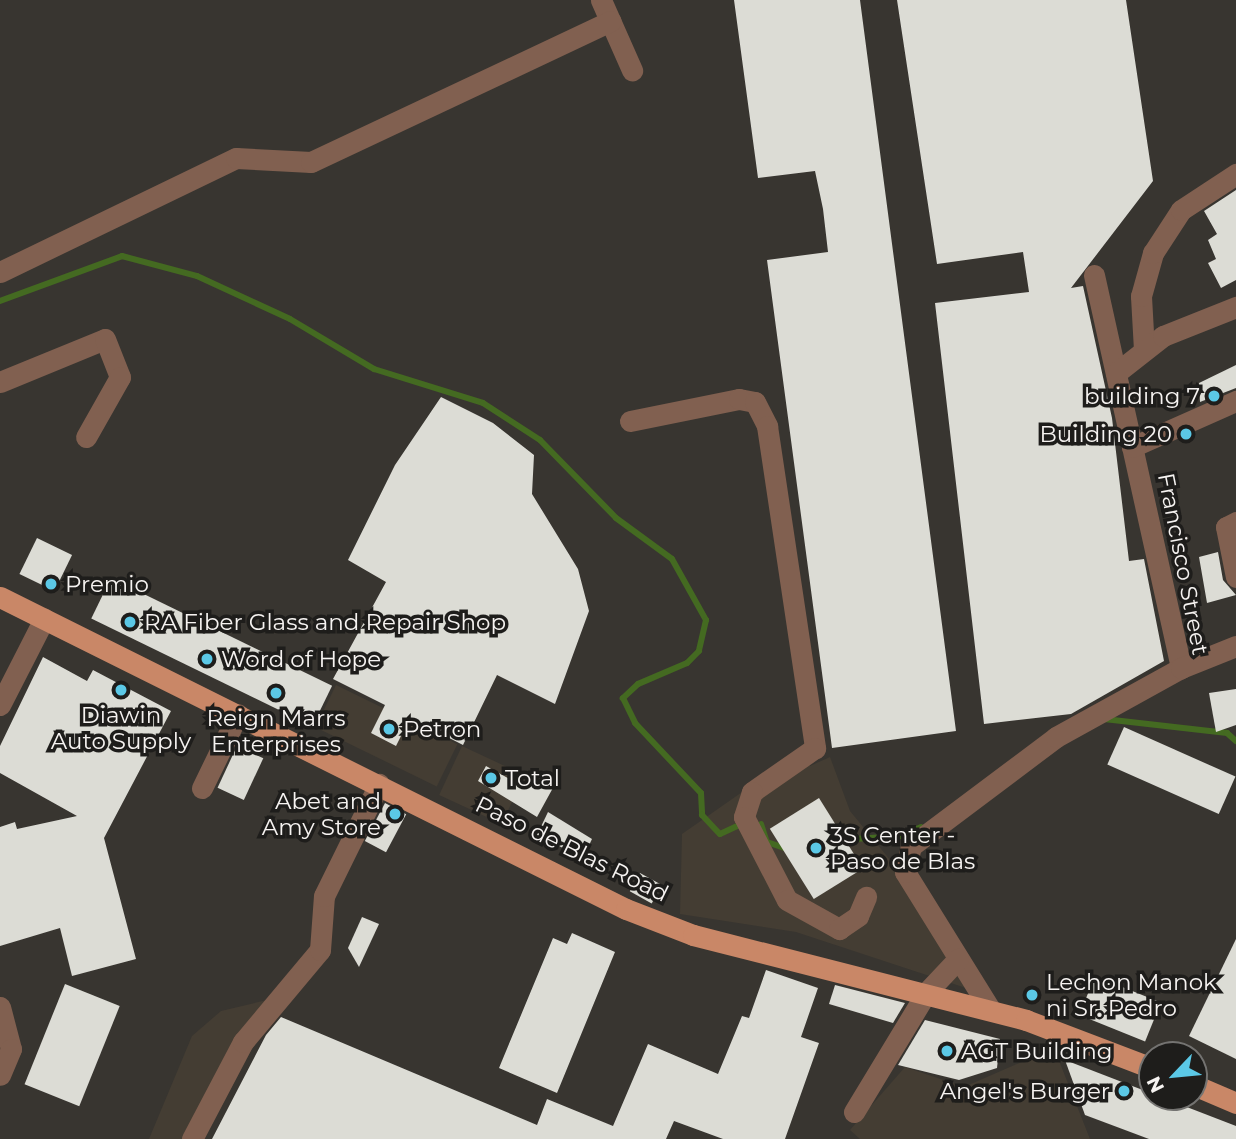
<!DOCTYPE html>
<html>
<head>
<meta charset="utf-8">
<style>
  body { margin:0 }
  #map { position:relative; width:1236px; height:1139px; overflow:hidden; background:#383530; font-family:Montserrat,sans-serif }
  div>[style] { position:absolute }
  .built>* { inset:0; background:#443d33; transform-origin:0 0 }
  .stream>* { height:6px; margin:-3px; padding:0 3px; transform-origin:3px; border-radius:3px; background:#446a21 }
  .building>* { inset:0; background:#dcdcd5; transform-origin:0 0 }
  .minor>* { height:21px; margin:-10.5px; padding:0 10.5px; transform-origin:10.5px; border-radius:10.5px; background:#816050 }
  .major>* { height:21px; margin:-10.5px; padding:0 10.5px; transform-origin:10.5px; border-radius:10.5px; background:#c98767 }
  .dots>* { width:19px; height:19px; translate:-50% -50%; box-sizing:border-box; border:4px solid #1e1d1b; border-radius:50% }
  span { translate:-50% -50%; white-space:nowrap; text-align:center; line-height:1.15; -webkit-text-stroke:7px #1e1d1b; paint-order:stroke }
  .poi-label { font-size:23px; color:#f6f3f1 }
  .right { translate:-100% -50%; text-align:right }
  .left { translate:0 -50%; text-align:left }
  .street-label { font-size:23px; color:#f6f3f1 }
  .north { position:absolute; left:1138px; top:1041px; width:70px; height:70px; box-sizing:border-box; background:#1e1d1b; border:2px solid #747371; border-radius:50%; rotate:244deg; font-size:19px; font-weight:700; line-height:28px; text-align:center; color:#f6f3f1 }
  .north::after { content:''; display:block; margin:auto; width:24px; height:32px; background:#5bc8e6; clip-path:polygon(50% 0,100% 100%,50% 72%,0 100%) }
</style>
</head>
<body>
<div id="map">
  <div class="built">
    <i style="left:336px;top:685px;width:135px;height:47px;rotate:26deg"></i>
    <i style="left:462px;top:746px;width:69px;height:54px;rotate:25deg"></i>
    <i style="clip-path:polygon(805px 748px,810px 766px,830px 757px,850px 811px,900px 872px,966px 988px,796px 932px,680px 914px,682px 834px)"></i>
    <i style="clip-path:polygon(267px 1000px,276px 1004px,204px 1139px,149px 1139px,192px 1036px,221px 1011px)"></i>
    <i style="clip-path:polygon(1054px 1048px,1090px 1139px,860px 1139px,850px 1130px,905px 1067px,964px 1087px)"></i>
  </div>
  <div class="stream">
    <i style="left:0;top:301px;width:130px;rotate:-20.2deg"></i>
    <i style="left:122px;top:256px;width:78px;rotate:14.9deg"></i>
    <i style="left:197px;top:276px;width:102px;rotate:24.8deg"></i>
    <i style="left:290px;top:319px;width:98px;rotate:30.8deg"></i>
    <i style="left:374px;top:369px;width:114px;rotate:17.3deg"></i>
    <i style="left:483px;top:403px;width:68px;rotate:33deg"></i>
    <i style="left:540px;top:440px;width:109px;rotate:45.7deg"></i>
    <i style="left:616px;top:518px;width:69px;rotate:36.2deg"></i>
    <i style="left:672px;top:559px;width:70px;rotate:60.9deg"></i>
    <i style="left:706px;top:620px;width:32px;rotate:103deg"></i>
    <i style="left:699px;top:651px;width:17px;rotate:135deg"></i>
    <i style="left:687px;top:663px;width:53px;rotate:156.8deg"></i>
    <i style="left:638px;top:684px;width:21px;rotate:137deg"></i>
    <i style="left:623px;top:698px;width:28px;rotate:64deg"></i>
    <i style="left:635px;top:723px;width:96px;rotate:46.7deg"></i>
    <i style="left:701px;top:793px;width:22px;rotate:87deg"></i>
    <i style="left:702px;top:815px;width:26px;rotate:47deg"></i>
    <i style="left:720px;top:834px;width:19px;rotate:-25deg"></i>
    <i style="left:1104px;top:719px;width:124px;rotate:6.5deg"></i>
    <i style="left:1227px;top:733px;width:12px;rotate:42deg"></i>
    <i style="left:761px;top:824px;width:19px;rotate:72deg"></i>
    <i style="left:767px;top:842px;width:21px;rotate:19deg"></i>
    <i style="left:839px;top:840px;width:62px;rotate:-3.7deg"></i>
    <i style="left:901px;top:836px;width:22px;rotate:-24deg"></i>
  </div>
  <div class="building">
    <i style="clip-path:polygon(734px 0,860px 0,956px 731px,832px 748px,767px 260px,828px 252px,823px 209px,815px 171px,758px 178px)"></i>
    <i style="clip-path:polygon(897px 0,1126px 0,1153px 181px,1071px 288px,1083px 286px,1112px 418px,1129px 561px,1144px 559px,1164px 661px,1071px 714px,984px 724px,935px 303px,1029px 292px,1023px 252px,937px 264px)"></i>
    <i style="clip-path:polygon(1236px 190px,1236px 280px,1221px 288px,1208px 263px,1216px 259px,1208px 240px,1217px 234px,1204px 211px)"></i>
    <i style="clip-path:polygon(1236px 365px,1236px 388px,1200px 402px,1199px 383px)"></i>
    <i style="clip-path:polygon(441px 397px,493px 423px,534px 455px,532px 494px,578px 569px,589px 611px,555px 704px,497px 675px,463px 745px,410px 718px,396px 746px,371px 733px,385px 705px,333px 679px,386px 582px,348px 560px,395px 465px)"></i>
    <i style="left:37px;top:538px;width:39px;height:40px;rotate:26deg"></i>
    <i style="clip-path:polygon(1218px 552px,1223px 580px,1236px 595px,1207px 603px,1199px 557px)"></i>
    <i style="left:111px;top:578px;width:246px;height:45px;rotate:26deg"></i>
    <i style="clip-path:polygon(43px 657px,87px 681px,93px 670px,171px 711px,104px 838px,136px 959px,72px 976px,60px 928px,0 946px,0 827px,15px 822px,17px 829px,77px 816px,0 773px,0 746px)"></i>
    <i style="clip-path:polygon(1236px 689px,1236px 725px,1216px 732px,1209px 693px)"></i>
    <i style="left:1124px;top:727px;width:122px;height:41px;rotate:24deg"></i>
    <i style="left:237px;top:746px;width:29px;height:46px;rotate:25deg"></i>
    <i style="clip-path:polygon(486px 766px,526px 788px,532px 774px,554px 786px,537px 817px,478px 781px)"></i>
    <i style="left:819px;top:798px;width:83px;height:58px;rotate:58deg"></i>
    <i style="left:385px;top:803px;width:24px;height:43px;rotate:28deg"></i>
    <i style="clip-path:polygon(548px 812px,592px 839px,583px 858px,537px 835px)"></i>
    <i style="left:640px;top:873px;width:25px;height:21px;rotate:29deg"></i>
    <i style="clip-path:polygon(362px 917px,379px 924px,359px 967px,348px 948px)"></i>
    <i style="clip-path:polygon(572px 933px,615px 952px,557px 1093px,499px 1068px,553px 938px,567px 944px)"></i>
    <i style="clip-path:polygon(1236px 939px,1236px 1059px,1189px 1036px)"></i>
    <i style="clip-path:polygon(766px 970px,818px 988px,801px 1037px,819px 1043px,785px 1139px,723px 1139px,674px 1121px,666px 1139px,212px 1139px,266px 1035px,281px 1017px,537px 1125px,547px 1099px,613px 1126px,648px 1044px,718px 1074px,742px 1016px,749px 1018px)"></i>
    <i style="left:1095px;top:976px;width:71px;height:42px;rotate:22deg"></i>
    <i style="left:65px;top:984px;width:59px;height:108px;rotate:22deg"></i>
    <i style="clip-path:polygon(835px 985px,905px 1003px,893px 1023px,829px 1004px)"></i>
    <i style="clip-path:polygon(925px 1020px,1000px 1039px,997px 1068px,959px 1080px,898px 1065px)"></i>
    <i style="clip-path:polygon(1065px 1060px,1236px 1126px,1236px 1139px,1149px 1139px,1085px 1115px)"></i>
  </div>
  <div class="minor">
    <i style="left:601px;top:0;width:77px;rotate:66.1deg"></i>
    <i style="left:0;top:272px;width:262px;rotate:-25.8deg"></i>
    <i style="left:236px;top:158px;width:75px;rotate:3.1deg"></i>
    <i style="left:311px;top:162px;width:331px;rotate:-25.2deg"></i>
    <i style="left:1094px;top:275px;width:403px;rotate:77.5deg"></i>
    <i style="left:1144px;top:350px;width:54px;rotate:-93.2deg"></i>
    <i style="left:1141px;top:296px;width:45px;rotate:-74.4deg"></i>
    <i style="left:1153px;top:253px;width:51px;rotate:-56.9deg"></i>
    <i style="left:1181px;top:210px;width:66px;rotate:-33.2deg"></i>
    <i style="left:1116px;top:373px;width:60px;rotate:-38.2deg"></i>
    <i style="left:1163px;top:336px;width:79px;rotate:-21.7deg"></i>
    <i style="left:0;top:382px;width:113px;rotate:-22.3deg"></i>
    <i style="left:105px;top:339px;width:41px;rotate:68.5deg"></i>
    <i style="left:120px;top:377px;width:69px;rotate:119.5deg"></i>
    <i style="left:630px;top:421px;width:111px;rotate:-11.4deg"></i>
    <i style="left:739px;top:399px;width:16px;rotate:11deg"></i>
    <i style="left:755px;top:402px;width:27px;rotate:63deg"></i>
    <i style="left:767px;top:426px;width:326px;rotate:81.5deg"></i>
    <i style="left:815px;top:748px;width:77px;rotate:145.1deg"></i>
    <i style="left:752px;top:792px;width:26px;rotate:108deg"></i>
    <i style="left:744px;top:817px;width:93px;rotate:62.6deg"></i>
    <i style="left:787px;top:900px;width:60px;rotate:29.1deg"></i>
    <i style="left:839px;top:929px;width:23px;rotate:-34deg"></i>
    <i style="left:858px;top:916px;width:21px;rotate:-67deg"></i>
    <i style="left:1132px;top:447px;width:114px;rotate:-23.9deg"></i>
    <i style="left:1236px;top:522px;width:11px;rotate:153deg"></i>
    <i style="left:1226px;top:527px;width:51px;rotate:78.7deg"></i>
    <i style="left:0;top:705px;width:97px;rotate:-62.9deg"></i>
    <i style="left:202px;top:788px;width:82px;rotate:-64.1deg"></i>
    <i style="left:0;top:1007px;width:43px;rotate:75.3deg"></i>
    <i style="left:11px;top:1049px;width:28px;rotate:113deg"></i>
    <i style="left:990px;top:1009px;width:161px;rotate:-121.8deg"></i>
    <i style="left:905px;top:872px;width:27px;rotate:-77deg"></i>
    <i style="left:911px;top:846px;width:181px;rotate:-36.9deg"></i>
    <i style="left:1056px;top:737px;width:143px;rotate:-28.9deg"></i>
    <i style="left:1181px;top:668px;width:59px;rotate:-21.8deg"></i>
    <i style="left:854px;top:1112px;width:139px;rotate:-58.8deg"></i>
    <i style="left:926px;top:993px;width:47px;rotate:-46.7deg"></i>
    <i style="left:192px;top:1139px;width:110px;rotate:-62.3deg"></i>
    <i style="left:243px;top:1042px;width:120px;rotate:-50.1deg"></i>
    <i style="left:320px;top:950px;width:54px;rotate:-85.8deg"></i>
    <i style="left:324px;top:896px;width:125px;rotate:-63.8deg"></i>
  </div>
  <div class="major">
    <i style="left:0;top:597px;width:699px;rotate:26.49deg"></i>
    <i style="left:626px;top:909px;width:72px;rotate:21.2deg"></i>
    <i style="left:693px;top:935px;width:344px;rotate:14.3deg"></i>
    <i style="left:1026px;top:1020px;width:135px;rotate:20.9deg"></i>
    <i style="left:1194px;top:1085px;width:46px;rotate:23.2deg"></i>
  </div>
  <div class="dots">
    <i style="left:1214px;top:396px;background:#5bc8e6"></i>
    <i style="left:1186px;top:434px;background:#5bc8e6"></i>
    <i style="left:51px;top:584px;background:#5bc8e6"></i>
    <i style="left:130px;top:622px;background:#5bc8e6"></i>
    <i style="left:207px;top:659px;background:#5bc8e6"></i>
    <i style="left:121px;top:690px;background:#5bc8e6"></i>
    <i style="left:276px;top:693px;background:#5bc8e6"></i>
    <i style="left:389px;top:729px;background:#5bc8e6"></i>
    <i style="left:491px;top:778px;background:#5bc8e6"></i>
    <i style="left:395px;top:814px;background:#5bc8e6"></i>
    <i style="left:816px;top:848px;background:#5bc8e6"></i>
    <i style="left:1032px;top:995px;background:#5bc8e6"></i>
    <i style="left:947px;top:1051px;background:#5bc8e6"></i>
    <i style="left:1124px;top:1091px;background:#5bc8e6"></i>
  </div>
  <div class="poi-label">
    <span class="right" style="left:1200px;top:396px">building 7</span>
    <span class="right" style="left:1172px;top:434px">Building 20</span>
    <span class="left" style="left:65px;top:584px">Premio</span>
    <span class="left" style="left:144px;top:622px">RA Fiber Glass and Repair Shop</span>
    <span class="left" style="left:221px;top:659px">Word of Hope</span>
    <span style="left:121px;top:728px">Diawin<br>Auto Supply</span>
    <span style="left:276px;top:731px">Reign Marrs<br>Enterprises</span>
    <span class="left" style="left:403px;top:729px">Petron</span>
    <span class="left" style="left:505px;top:778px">Total</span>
    <span class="right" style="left:381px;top:814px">Abet and<br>Amy Store</span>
    <span class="left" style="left:830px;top:848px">3S Center -<br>Paso de Blas</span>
    <span class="left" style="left:1046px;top:995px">Lechon Manok<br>ni Sr. Pedro</span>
    <span class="left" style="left:961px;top:1051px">AGT Building</span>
    <span class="right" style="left:1110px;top:1091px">Angel's Burger</span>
  </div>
  <div class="street-label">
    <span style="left:1183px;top:564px;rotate:79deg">Francisco Street</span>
    <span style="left:572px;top:849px;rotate:26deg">Paso de Blas Road</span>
  </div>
  <div class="north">N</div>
</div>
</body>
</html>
